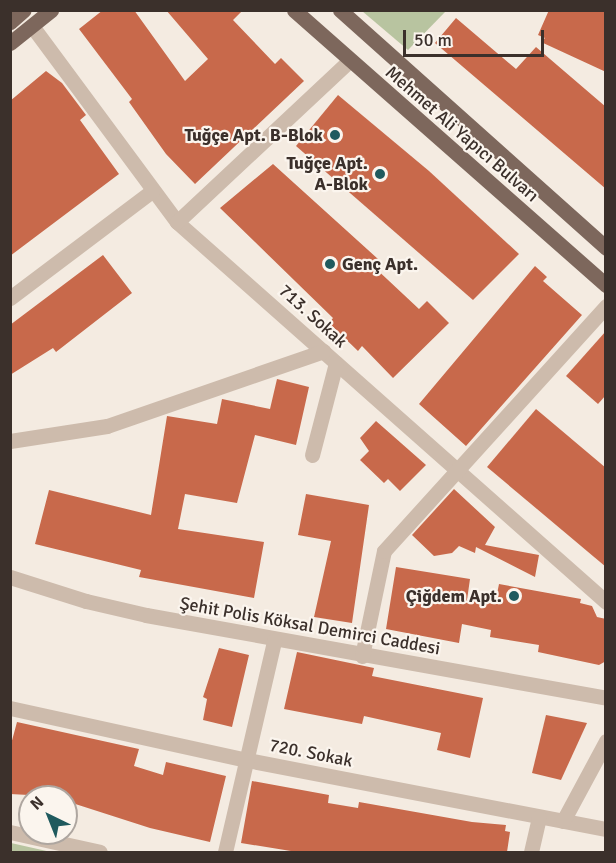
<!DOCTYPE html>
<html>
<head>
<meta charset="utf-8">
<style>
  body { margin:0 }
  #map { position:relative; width:616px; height:863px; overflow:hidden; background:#f4ebe1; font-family:Signika,sans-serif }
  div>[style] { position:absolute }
  .green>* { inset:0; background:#b8c4a0 }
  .building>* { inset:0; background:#c8694b }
  .minor>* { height:15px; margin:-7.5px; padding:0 7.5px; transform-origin:7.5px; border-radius:7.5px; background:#cdbbac }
  .major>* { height:15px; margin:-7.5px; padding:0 7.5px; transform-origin:7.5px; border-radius:7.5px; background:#7d675c }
  .dots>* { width:16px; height:16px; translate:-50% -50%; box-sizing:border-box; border:3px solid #fbf5ee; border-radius:50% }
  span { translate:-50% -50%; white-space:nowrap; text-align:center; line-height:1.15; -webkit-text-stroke:4.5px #fbf5ee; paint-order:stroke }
  .street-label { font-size:18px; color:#3b302b }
  .poi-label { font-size:18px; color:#3b302b; font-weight:700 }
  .right { translate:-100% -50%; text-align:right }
  .left { translate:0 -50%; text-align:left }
  .frame { position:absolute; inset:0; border:12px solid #3b302b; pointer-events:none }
  .north { position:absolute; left:18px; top:785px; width:60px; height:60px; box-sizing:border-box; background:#fbf5ee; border:2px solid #aea6a0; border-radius:50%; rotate:317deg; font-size:16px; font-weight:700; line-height:24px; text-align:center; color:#3b302b }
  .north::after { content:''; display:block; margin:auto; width:21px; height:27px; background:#1f5a5e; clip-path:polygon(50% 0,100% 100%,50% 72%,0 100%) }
  .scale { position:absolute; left:403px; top:30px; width:141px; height:27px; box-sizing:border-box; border:3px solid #3b302b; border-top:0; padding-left:8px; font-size:18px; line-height:21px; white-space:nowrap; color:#3b302b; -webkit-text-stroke:4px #fbf5ee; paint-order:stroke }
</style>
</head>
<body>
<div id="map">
  <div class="green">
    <i style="clip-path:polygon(362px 11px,446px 11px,408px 50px)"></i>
    <i style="clip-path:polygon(11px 843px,51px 852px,11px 852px)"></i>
  </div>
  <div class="building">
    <i style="clip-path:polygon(103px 10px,134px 10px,185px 81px,208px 59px,166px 10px,243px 10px,233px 20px,275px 64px,281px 58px,304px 81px,195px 184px,166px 154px,129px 102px,132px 99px,79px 29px)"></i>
    <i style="clip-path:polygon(549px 10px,606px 10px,606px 72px,541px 42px,545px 38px,538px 35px)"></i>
    <i style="clip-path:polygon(456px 18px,516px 69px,536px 47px,606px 107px,606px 189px,435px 43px)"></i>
    <i style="clip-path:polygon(46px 71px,62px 83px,86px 115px,80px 120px,119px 174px,10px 256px,10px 101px)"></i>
    <i style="clip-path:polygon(338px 95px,429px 171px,519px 254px,473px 300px,296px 146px)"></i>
    <i style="clip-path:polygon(273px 164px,378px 259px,372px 265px,419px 309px,427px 301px,449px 323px,393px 378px,362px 346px,358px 351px,329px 323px,333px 318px,220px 208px)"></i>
    <i style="clip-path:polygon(103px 255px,132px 293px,56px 352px,53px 348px,10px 375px,10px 325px)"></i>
    <i style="clip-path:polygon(535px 266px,547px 277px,543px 281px,582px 315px,466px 446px,419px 404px)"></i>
    <i style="clip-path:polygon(606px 331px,606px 395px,598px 404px,566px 376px)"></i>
    <i style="clip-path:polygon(277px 379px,309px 387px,296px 445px,255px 435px,237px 503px,185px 494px,178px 529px,264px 542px,254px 598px,139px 577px,141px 570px,35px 544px,49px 490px,151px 515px,167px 416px,217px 424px,222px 399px,270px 409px)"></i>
    <i style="clip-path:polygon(536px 409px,606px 468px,606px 567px,487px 467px)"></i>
    <i style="clip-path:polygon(376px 421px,426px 465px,400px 491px,388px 479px,384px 483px,360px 460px,369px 451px,360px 438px)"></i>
    <i style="clip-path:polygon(454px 489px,495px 527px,485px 545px,539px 555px,535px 577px,476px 547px,475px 553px,459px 546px,452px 553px,434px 556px,412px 535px)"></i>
    <i style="clip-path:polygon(306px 494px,369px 505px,352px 623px,314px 617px,331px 541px,298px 535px)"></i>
    <i style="clip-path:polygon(396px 567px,470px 579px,467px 600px,495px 604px,499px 584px,581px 599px,580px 603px,592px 606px,597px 617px,606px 619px,606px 661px,599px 665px,538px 652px,539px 645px,490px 637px,491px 630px,462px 624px,459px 643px,386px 629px)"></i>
    <i style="clip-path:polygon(219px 648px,249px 655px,232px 727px,203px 720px,207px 699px,203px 697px)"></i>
    <i style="clip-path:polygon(297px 652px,374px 668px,372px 676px,483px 698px,470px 758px,437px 750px,441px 733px,364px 716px,362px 724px,284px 709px)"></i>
    <i style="clip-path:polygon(546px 715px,587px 723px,561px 780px,532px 773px)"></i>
    <i style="clip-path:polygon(17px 722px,139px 749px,134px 766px,163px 775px,166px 762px,226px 776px,210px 842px,150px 828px,66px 801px,66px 797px,10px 794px,10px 748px)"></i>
    <i style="clip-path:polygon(252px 781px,329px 795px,328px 803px,358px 808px,359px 802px,472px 822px,506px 825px,505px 831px,510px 832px,507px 852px,297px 852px,241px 843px)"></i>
  </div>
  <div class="minor">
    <i style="left:32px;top:26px;width:244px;rotate:53.5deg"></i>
    <i style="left:177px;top:222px;width:573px;rotate:41.53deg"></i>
    <i style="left:177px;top:222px;width:236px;rotate:-43.1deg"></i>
    <i style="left:10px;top:298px;width:178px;rotate:-37deg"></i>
    <i style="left:10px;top:441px;width:98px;rotate:-8.8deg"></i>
    <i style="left:107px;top:426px;width:229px;rotate:-19.1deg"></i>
    <i style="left:312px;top:455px;width:95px;rotate:-75.4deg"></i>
    <i style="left:10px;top:577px;width:80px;rotate:17.5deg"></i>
    <i style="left:86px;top:601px;width:62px;rotate:13.1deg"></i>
    <i style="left:146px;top:615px;width:467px;rotate:10.2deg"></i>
    <i style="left:362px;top:656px;width:107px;rotate:-78.2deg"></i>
    <i style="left:384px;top:551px;width:331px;rotate:-47.8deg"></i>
    <i style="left:10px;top:708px;width:243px;rotate:12.4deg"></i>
    <i style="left:247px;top:760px;width:366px;rotate:10.9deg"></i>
    <i style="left:563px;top:821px;width:91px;rotate:-61.7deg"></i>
    <i style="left:10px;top:832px;width:92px;rotate:12.5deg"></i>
    <i style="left:225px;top:852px;width:217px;rotate:-76.9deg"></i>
    <i style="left:531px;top:852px;width:36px;rotate:-77deg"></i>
  </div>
  <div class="major">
    <i style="left:294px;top:10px;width:416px;rotate:41.4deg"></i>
    <i style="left:340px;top:10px;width:357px;rotate:41.8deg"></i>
    <i style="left:10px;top:22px;width:18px;rotate:-41deg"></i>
    <i style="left:10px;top:43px;width:53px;rotate:-38.8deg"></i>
  </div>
  <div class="dots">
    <i style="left:335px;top:135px;background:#1f5a5e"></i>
    <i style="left:380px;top:174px;background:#1f5a5e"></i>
    <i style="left:330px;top:264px;background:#1f5a5e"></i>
    <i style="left:514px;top:596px;background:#1f5a5e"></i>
  </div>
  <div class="street-label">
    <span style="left:462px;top:134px;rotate:41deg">Mehmet Ali Yapıcı Bulvarı</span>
    <span style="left:313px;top:316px;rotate:42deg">713. Sokak</span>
    <span style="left:310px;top:626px;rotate:10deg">Şehit Polis Köksal Demirci Caddesi</span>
    <span style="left:311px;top:753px;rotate:11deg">720. Sokak</span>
  </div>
  <div class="poi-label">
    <span class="right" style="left:323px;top:135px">Tuğçe Apt. B-Blok</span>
    <span class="right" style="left:368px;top:174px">Tuğçe Apt.<br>A-Blok</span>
    <span class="left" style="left:342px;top:264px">Genç Apt.</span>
    <span class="right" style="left:502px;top:596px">Çiğdem Apt.</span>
  </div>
  <div class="frame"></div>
  <div class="north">N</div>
  <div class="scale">50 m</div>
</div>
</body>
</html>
